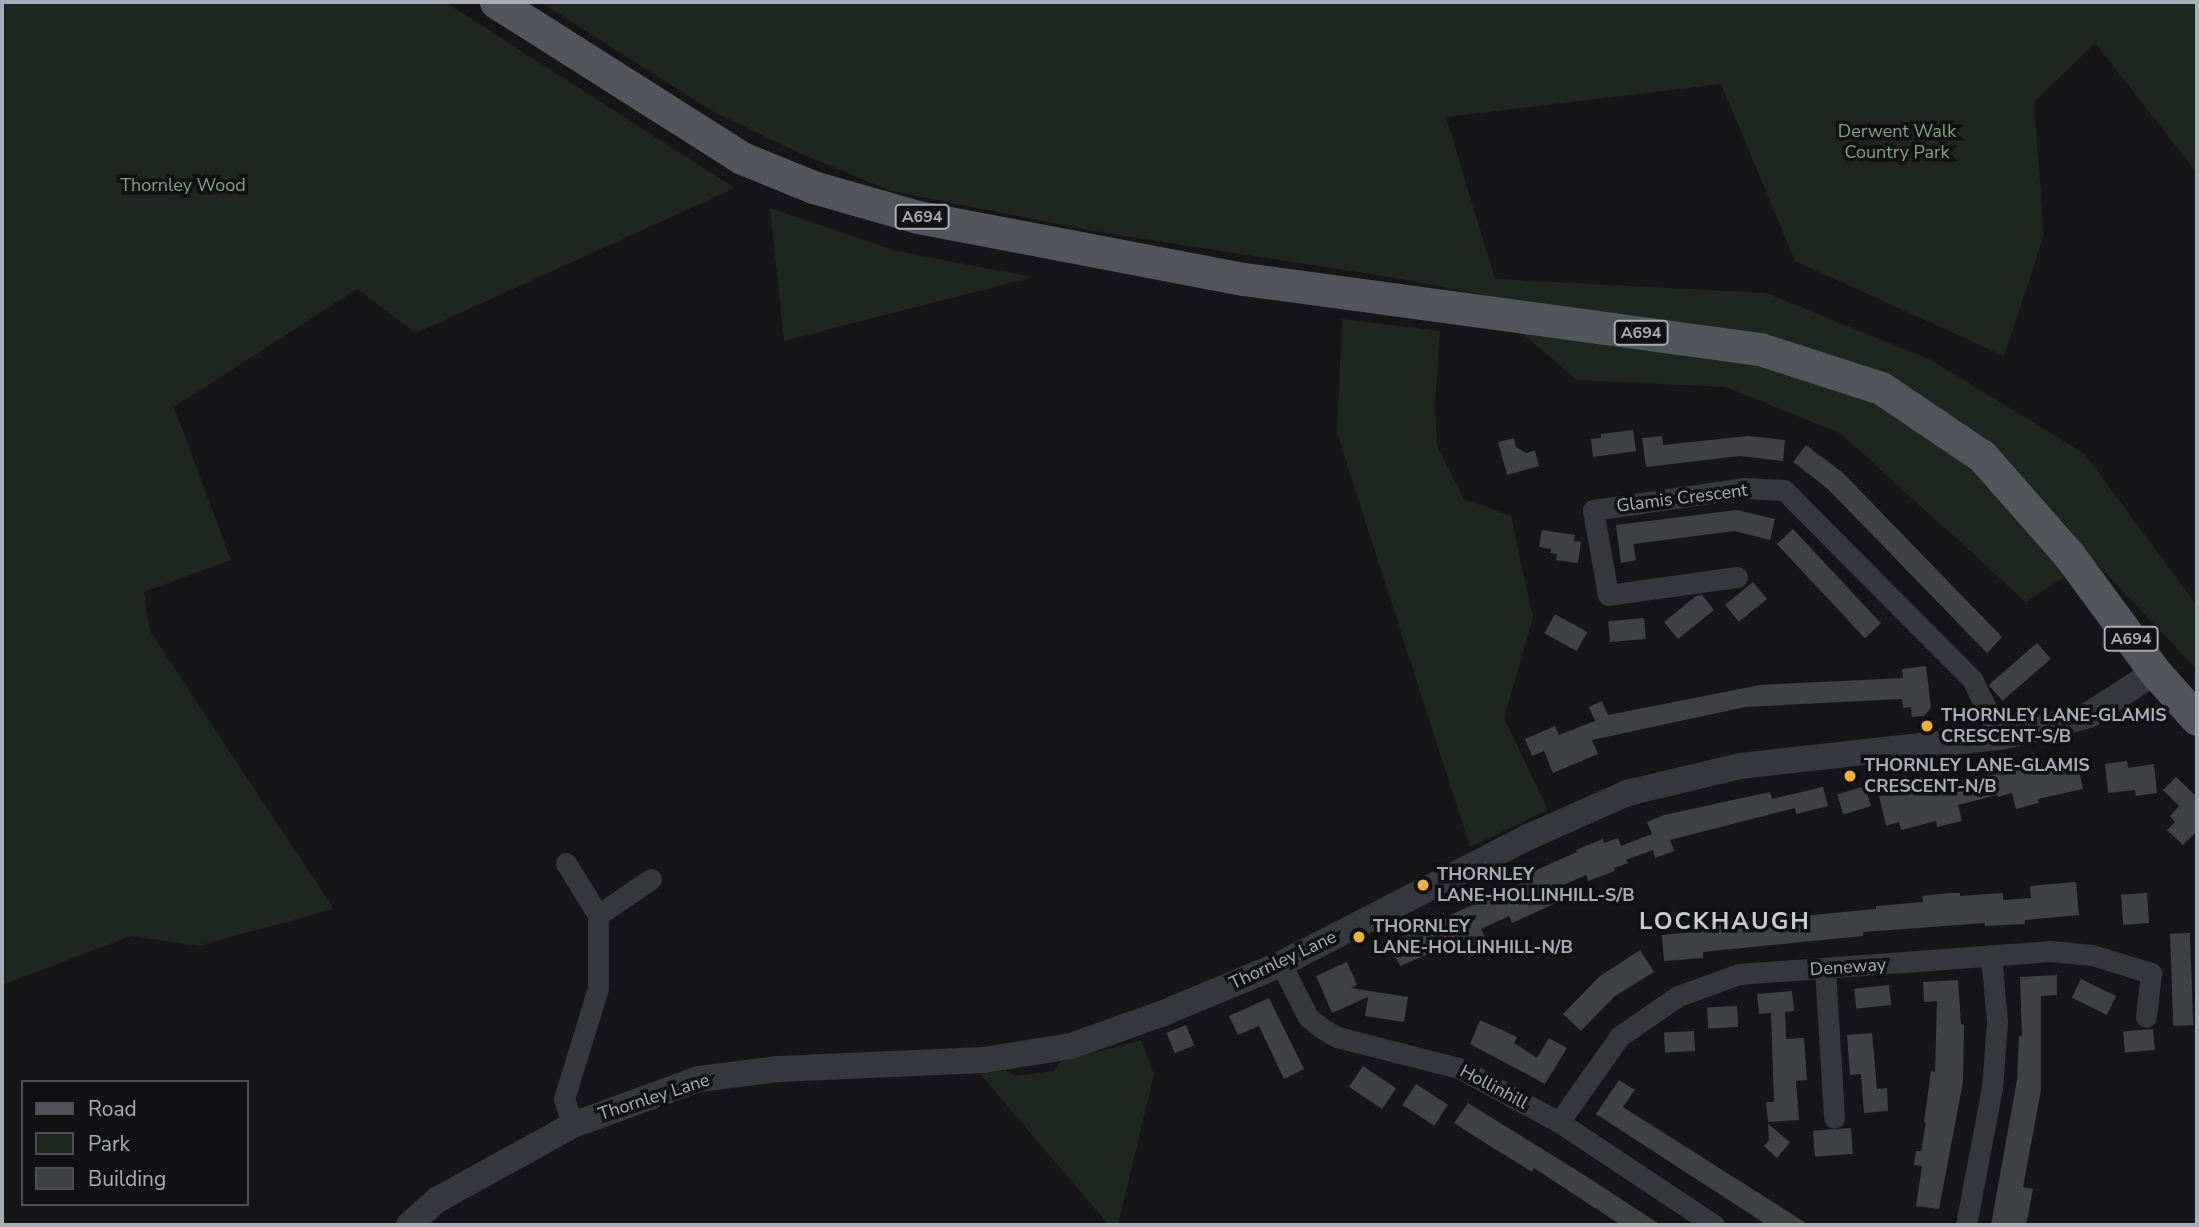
<!DOCTYPE html>
<html>
<head>
<meta charset="utf-8">
<style>
  body { margin:0 }
  #map { position:relative; width:2199px; height:1227px; overflow:hidden; background:#161618; font-family:"Nunito Sans",sans-serif }
  div>[style] { position:absolute }
  .green>* { inset:0; background:#1e261f }
  .building>* { inset:0; background:#404145; transform-origin:0 0 }
  .minor>* { height:21px; margin:-10.5px; padding:0 10.5px; transform-origin:10.5px; border-radius:10.5px; background:#37383d }
  .tertiary>* { height:26px; margin:-13px; padding:0 13px; transform-origin:13px; border-radius:13px; background:#37383d }
  .primary>* { height:33px; margin:-16.5px; padding:0 16.5px; transform-origin:16.5px; border-radius:16.5px; background:#53555c }
  .dots>* { width:19px; height:19px; translate:-50% -50%; box-sizing:border-box; border:4px solid #111113; border-radius:50% }
  span { translate:-50% -50%; white-space:nowrap; text-align:center; line-height:1.15; -webkit-text-stroke:7px #111113; paint-order:stroke }
  .shield-label span { padding:2px 5px; background:#111113; border:2px solid; border-radius:5px; -webkit-text-stroke-width:0 }
  .shield-label { font-size:16px; color:#a8adb8; font-weight:700 }
  .park-label { font-size:18px; color:#7fa381 }
  .street-label { font-size:18px; color:#a8adb8 }
  .poi-label { font-size:18px; color:#a8adb8; font-weight:700 }
  .left { translate:0 -50%; text-align:left }
  .district-label { font-size:24px; color:#c9ccd4; font-weight:700; letter-spacing:2px }
  .frame { position:absolute; inset:0; border:4px solid #a8adb8; pointer-events:none }
  .legend { position:absolute; left:21px; top:1080px; width:228px; height:126px; box-sizing:border-box; background:#111113; border:2px solid #4d4f55; margin:0; padding:9px 12px; list-style:none; font-size:21px; color:#a8adb8 }
  .legend li { display:flex; align-items:center; gap:14px; height:35px }
  .legend b { width:35px; border:2px solid #4d4f55 }
</style>
</head>
<body>
<div id="map">
  <div class="green">
    <i style="clip-path:polygon(2px 2px,445px 2px,735px 188px,416px 333px,357px 289px,174px 407px,231px 560px,144px 592px,150px 631px,334px 909px,198px 946px,131px 936px,2px 985px)"></i>
    <i style="clip-path:polygon(540px 2px,2197px 2px,2197px 173px,2095px 43px,2034px 102px,2044px 235px,2004px 356px,1795px 261px,1721px 84px,1446px 117px,1495px 279px,1766px 293px,1931px 360px,2085px 454px,2197px 606px,2197px 670px,2092px 559px,2026px 602px,1840px 433px,1726px 387px,1577px 380px,1525px 336px,1503px 299px,1395px 278px,1099px 232px,891px 191px,799px 153px,712px 111px)"></i>
    <i style="clip-path:polygon(770px 208px,896px 251px,1033px 277px,784px 341px)"></i>
    <i style="clip-path:polygon(1342px 319px,1440px 331px,1435px 405px,1437px 446px,1464px 499px,1511px 516px,1533px 618px,1504px 718px,1548px 810px,1470px 847px,1337px 433px)"></i>
    <i style="clip-path:polygon(1141px 1040px,1154px 1074px,1118px 1225px,1109px 1225px,980px 1074px,1006px 1070px,1015px 1076px,1054px 1071px,1060px 1062px)"></i>
  </div>
  <div class="building">
    <i style="clip-path:polygon(1633px 430px,1636px 451px,1593px 457px,1591px 439px,1601px 438px,1601px 434px)"></i>
    <i style="clip-path:polygon(1662px 436px,1663px 445px,1748px 436px,1785px 440px,1783px 461px,1740px 456px,1646px 467px,1642px 438px)"></i>
    <i style="clip-path:polygon(1514px 438px,1516px 447px,1526px 453px,1535px 451px,1539px 466px,1507px 475px,1498px 442px)"></i>
    <i style="clip-path:polygon(1806px 445px,1843px 473px,2002px 637px,1987px 653px,1828px 489px,1793px 462px)"></i>
    <i style="clip-path:polygon(1737px 510px,1775px 519px,1770px 540px,1734px 531px,1633px 544px,1636px 560px,1621px 563px,1616px 525px)"></i>
    <i style="left:1793px;top:529px;width:129px;height:22px;rotate:47deg"></i>
    <i style="clip-path:polygon(1542px 530px,1575px 535px,1574px 541px,1581px 542px,1578px 563px,1556px 560px,1557px 554px,1550px 553px,1551px 549px,1539px 547px)"></i>
    <i style="left:1753px;top:582px;width:22px;height:36px;rotate:51deg"></i>
    <i style="clip-path:polygon(1702px 595px,1714px 610px,1678px 639px,1664px 622px,1696px 596px)"></i>
    <i style="left:1555px;top:614px;width:37px;height:22px;rotate:29deg"></i>
    <i style="left:1644px;top:618px;width:21px;height:36px;rotate:85deg"></i>
    <i style="left:2037px;top:643px;width:21px;height:64px;rotate:49deg"></i>
    <i style="clip-path:polygon(1926px 666px,1931px 708px,1924px 716px,1912px 717px,1911px 707px,1903px 708px,1902px 699px,1745px 707px,1592px 740px,1598px 754px,1553px 773px,1544px 751px,1532px 756px,1525px 739px,1555px 726px,1559px 735px,1595px 721px,1589px 707px,1602px 701px,1608px 715px,1760px 685px,1903px 678px,1902px 669px)"></i>
    <i style="clip-path:polygon(2076px 756px,2083px 789px,2038px 799px,2039px 803px,2016px 809px,2012px 793px,1998px 797px,1997px 795px,1958px 805px,1962px 821px,1937px 827px,1936px 821px,1901px 830px,1899px 822px,1886px 826px,1879px 796px)"></i>
    <i style="clip-path:polygon(2127px 761px,2128px 768px,2154px 764px,2157px 793px,2136px 796px,2135px 790px,2108px 793px,2105px 764px)"></i>
    <i style="clip-path:polygon(2176px 777px,2197px 797px,2197px 831px,2183px 845px,2167px 830px,2175px 822px,2170px 816px,2179px 806px,2163px 790px)"></i>
    <i style="left:1865px;top:786px;width:21px;height:29px;rotate:73deg"></i>
    <i style="clip-path:polygon(1823px 787px,1828px 806px,1796px 814px,1795px 808px,1670px 840px,1674px 851px,1655px 858px,1653px 850px,1626px 860px,1628px 863px,1614px 868px,1615px 871px,1588px 881px,1586px 875px,1552px 890px,1558px 902px,1512px 923px,1509px 916px,1481px 929px,1486px 939px,1471px 946px,1467px 938px,1400px 966px,1389px 943px,1527px 880px,1525px 875px,1577px 852px,1576px 850px,1603px 839px,1604px 843px,1618px 838px,1621px 846px,1652px 834px,1647px 822px,1664px 815px,1770px 792px,1772px 799px)"></i>
    <i style="clip-path:polygon(2076px 882px,2079px 915px,2025px 920px,2025px 924px,1985px 926px,1985px 923px,1863px 932px,1863px 936px,1703px 952px,1703px 958px,1664px 961px,1662px 935px,1716px 930px,1716px 924px,1876px 909px,1876px 906px,1923px 902px,1922px 896px,1949px 893px,1960px 893px,1960px 896px,2003px 893px,2003px 900px,2031px 898px,2030px 886px)"></i>
    <i style="left:2147px;top:893px;width:30px;height:26px;rotate:86deg"></i>
    <i style="left:2190px;top:933px;width:92px;height:20px;rotate:88deg"></i>
    <i style="clip-path:polygon(1640px 950px,1654px 972px,1615px 996px,1581px 1031px,1563px 1014px,1600px 976px)"></i>
    <i style="clip-path:polygon(1347px 962px,1357px 985px,1351px 988px,1408px 997px,1404px 1022px,1365px 1016px,1368px 997px,1332px 1013px,1316px 976px)"></i>
    <i style="clip-path:polygon(2057px 975px,2057px 995px,2041px 996px,2041px 1090px,2023px 1187px,2033px 1189px,2027px 1221px,2024px 1225px,1991px 1225px,2017px 1080px,2019px 1036px,2022px 1036px,2020px 977px)"></i>
    <i style="left:2081px;top:979px;width:39px;height:21px;rotate:26deg"></i>
    <i style="clip-path:polygon(1958px 980px,1961px 1024px,1964px 1025px,1963px 1082px,1939px 1209px,1916px 1206px,1922px 1166px,1914px 1165px,1916px 1151px,1921px 1151px,1926px 1122px,1924px 1122px,1931px 1071px,1935px 1072px,1937px 1001px,1924px 1002px,1923px 982px)"></i>
    <i style="left:1889px;top:985px;width:20px;height:35px;rotate:84deg"></i>
    <i style="clip-path:polygon(1792px 991px,1794px 1011px,1785px 1012px,1786px 1039px,1804px 1038px,1807px 1080px,1796px 1081px,1799px 1120px,1768px 1122px,1766px 1102px,1774px 1102px,1771px 1013px,1759px 1014px,1757px 994px)"></i>
    <i style="clip-path:polygon(1269px 998px,1304px 1069px,1284px 1079px,1259px 1026px,1238px 1035px,1229px 1016px)"></i>
    <i style="left:1737px;top:1006px;width:21px;height:30px;rotate:87deg"></i>
    <i style="clip-path:polygon(1480px 1020px,1517px 1037px,1514px 1043px,1537px 1058px,1549px 1038px,1567px 1048px,1545px 1084px,1470px 1044px)"></i>
    <i style="left:1186px;top:1025px;width:22px;height:21px;rotate:68deg"></i>
    <i style="left:2153px;top:1029px;width:21px;height:30px;rotate:85deg"></i>
    <i style="left:1694px;top:1031px;width:20px;height:30px;rotate:87deg"></i>
    <i style="clip-path:polygon(1872px 1033px,1877px 1089px,1887px 1088px,1888px 1111px,1864px 1113px,1861px 1074px,1850px 1075px,1847px 1035px)"></i>
    <i style="left:1363px;top:1066px;width:40px;height:25px;rotate:34deg"></i>
    <i style="clip-path:polygon(1619px 1080px,1635px 1090px,1623px 1107px,1809px 1225px,1767px 1225px,1596px 1114px)"></i>
    <i style="left:1416px;top:1084px;width:38px;height:25px;rotate:33deg"></i>
    <i style="clip-path:polygon(1468px 1103px,1581px 1173px,1661px 1225px,1621px 1225px,1534px 1168px,1532px 1172px,1487px 1144px,1454px 1123px)"></i>
    <i style="clip-path:polygon(1768px 1124px,1790px 1142px,1777px 1158px,1764px 1146px,1769px 1140px)"></i>
    <i style="left:1851px;top:1128px;width:26px;height:38px;rotate:86deg"></i>
  </div>
  <div class="minor">
    <i style="left:1737px;top:577px;width:130px;rotate:172.1deg"></i>
    <i style="left:1608px;top:595px;width:86px;rotate:-100deg"></i>
    <i style="left:1593px;top:510px;width:152px;rotate:-8.3deg"></i>
    <i style="left:1743px;top:488px;width:41px;rotate:2.8deg"></i>
    <i style="left:1784px;top:490px;width:267px;rotate:45.2deg"></i>
    <i style="left:1972px;top:679px;width:64px;rotate:64.2deg"></i>
    <i style="left:566px;top:863px;width:61px;rotate:58.4deg"></i>
    <i style="left:1281px;top:964px;width:59px;rotate:63deg"></i>
    <i style="left:1308px;top:1017px;width:19px;rotate:39deg"></i>
    <i style="left:1323px;top:1029px;width:16px;rotate:30deg"></i>
    <i style="left:1337px;top:1037px;width:126px;rotate:14.3deg"></i>
    <i style="left:1459px;top:1068px;width:114px;rotate:28.4deg"></i>
    <i style="left:1559px;top:1122px;width:186px;rotate:33.6deg"></i>
    <i style="left:1825px;top:969px;width:149px;rotate:86.5deg"></i>
    <i style="left:1559px;top:1122px;width:105px;rotate:-54.7deg"></i>
    <i style="left:1620px;top:1036px;width:70px;rotate:-34.6deg"></i>
    <i style="left:1678px;top:996px;width:65px;rotate:-19.8deg"></i>
    <i style="left:1739px;top:974px;width:312px;rotate:-4.2deg"></i>
    <i style="left:2050px;top:951px;width:42px;rotate:5.4deg"></i>
    <i style="left:2092px;top:955px;width:62px;rotate:17deg"></i>
    <i style="left:2151px;top:973px;width:44px;rotate:96.5deg"></i>
    <i style="left:573px;top:1125px;width:28px;rotate:-109deg"></i>
    <i style="left:564px;top:1099px;width:116px;rotate:-73deg"></i>
    <i style="left:598px;top:988px;width:73px;rotate:-90deg"></i>
    <i style="left:598px;top:915px;width:64px;rotate:-34.2deg"></i>
    <i style="left:1966px;top:1225px;width:139px;rotate:-79.3deg"></i>
    <i style="left:1992px;top:1088px;width:67px;rotate:-85.7deg"></i>
    <i style="left:1997px;top:1021px;width:66px;rotate:-95.2deg"></i>
  </div>
  <div class="tertiary">
    <i style="left:409px;top:1225px;width:38px;rotate:-42deg"></i>
    <i style="left:437px;top:1200px;width:155px;rotate:-28.9deg"></i>
    <i style="left:573px;top:1125px;width:134px;rotate:-20.1deg"></i>
    <i style="left:699px;top:1079px;width:80px;rotate:-7.2deg"></i>
    <i style="left:778px;top:1069px;width:206px;rotate:-2.5deg"></i>
    <i style="left:984px;top:1060px;width:88px;rotate:-9.1deg"></i>
    <i style="left:1071px;top:1046px;width:96px;rotate:-19.6deg"></i>
    <i style="left:1161px;top:1014px;width:130px;rotate:-22.6deg"></i>
    <i style="left:1281px;top:964px;width:276px;rotate:-27.2deg"></i>
    <i style="left:1526px;top:838px;width:111px;rotate:-24deg"></i>
    <i style="left:1627px;top:793px;width:116px;rotate:-13.4deg"></i>
    <i style="left:1740px;top:766px;width:262px;rotate:-6.4deg"></i>
    <i style="left:2000px;top:737px;width:39px;rotate:-12deg"></i>
    <i style="left:2038px;top:729px;width:53px;rotate:-15.4deg"></i>
    <i style="left:2089px;top:715px;width:79px;rotate:-33.1deg"></i>
  </div>
  <div class="primary">
    <i style="left:496px;top:2px;width:291px;rotate:32.4deg"></i>
    <i style="left:742px;top:158px;width:77px;rotate:22.2deg"></i>
    <i style="left:813px;top:187px;width:109px;rotate:15.9deg"></i>
    <i style="left:918px;top:217px;width:332px;rotate:10.8deg"></i>
    <i style="left:1244px;top:279px;width:521px;rotate:7.73deg"></i>
    <i style="left:1760px;top:349px;width:127px;rotate:17.9deg"></i>
    <i style="left:1881px;top:388px;width:122px;rotate:34deg"></i>
    <i style="left:1982px;top:456px;width:132px;rotate:48.7deg"></i>
    <i style="left:2069px;top:555px;width:145px;rotate:53.7deg"></i>
    <i style="left:2155px;top:672px;width:63px;rotate:48.2deg"></i>
  </div>
  <div class="dots">
    <i style="left:1927px;top:726px;background:#f2b134"></i>
    <i style="left:1850px;top:776px;background:#f2b134"></i>
    <i style="left:1423px;top:885px;background:#f2b134"></i>
    <i style="left:1359px;top:937px;background:#f2b134"></i>
  </div>
  <div class="shield-label">
    <span style="left:922px;top:217px">A694</span>
    <span style="left:1641px;top:333px">A694</span>
    <span style="left:2131px;top:639px">A694</span>
  </div>
  <div class="park-label">
    <span style="left:1897px;top:142px">Derwent Walk<br>Country Park</span>
    <span style="left:183px;top:185px">Thornley Wood</span>
  </div>
  <div class="street-label">
    <span style="left:1682px;top:498px;rotate:-7deg">Glamis Crescent</span>
    <span style="left:1283px;top:960px;rotate:-25deg">Thornley Lane</span>
    <span style="left:1848px;top:967px;rotate:-4deg">Deneway</span>
    <span style="left:1494px;top:1087px;rotate:28deg">Hollinhill</span>
    <span style="left:654px;top:1097px;rotate:-18deg">Thornley Lane</span>
  </div>
  <div class="poi-label">
    <span class="left" style="left:1941px;top:726px">THORNLEY LANE-GLAMIS<br>CRESCENT-S/B</span>
    <span class="left" style="left:1864px;top:776px">THORNLEY LANE-GLAMIS<br>CRESCENT-N/B</span>
    <span class="left" style="left:1437px;top:885px">THORNLEY<br>LANE-HOLLINHILL-S/B</span>
    <span class="left" style="left:1373px;top:937px">THORNLEY<br>LANE-HOLLINHILL-N/B</span>
  </div>
  <div class="district-label">
    <span style="left:1725px;top:922px">LOCKHAUGH</span>
  </div>
  <div class="frame"></div>
  <ul class="legend">
  <li><b style="height:9px;background:#53555c"></b>Road</li>
  <li><b style="height:19px;background:#1e261f"></b>Park</li>
  <li><b style="height:19px;background:#404145"></b>Building</li>
  </ul>
</div>
</body>
</html>
